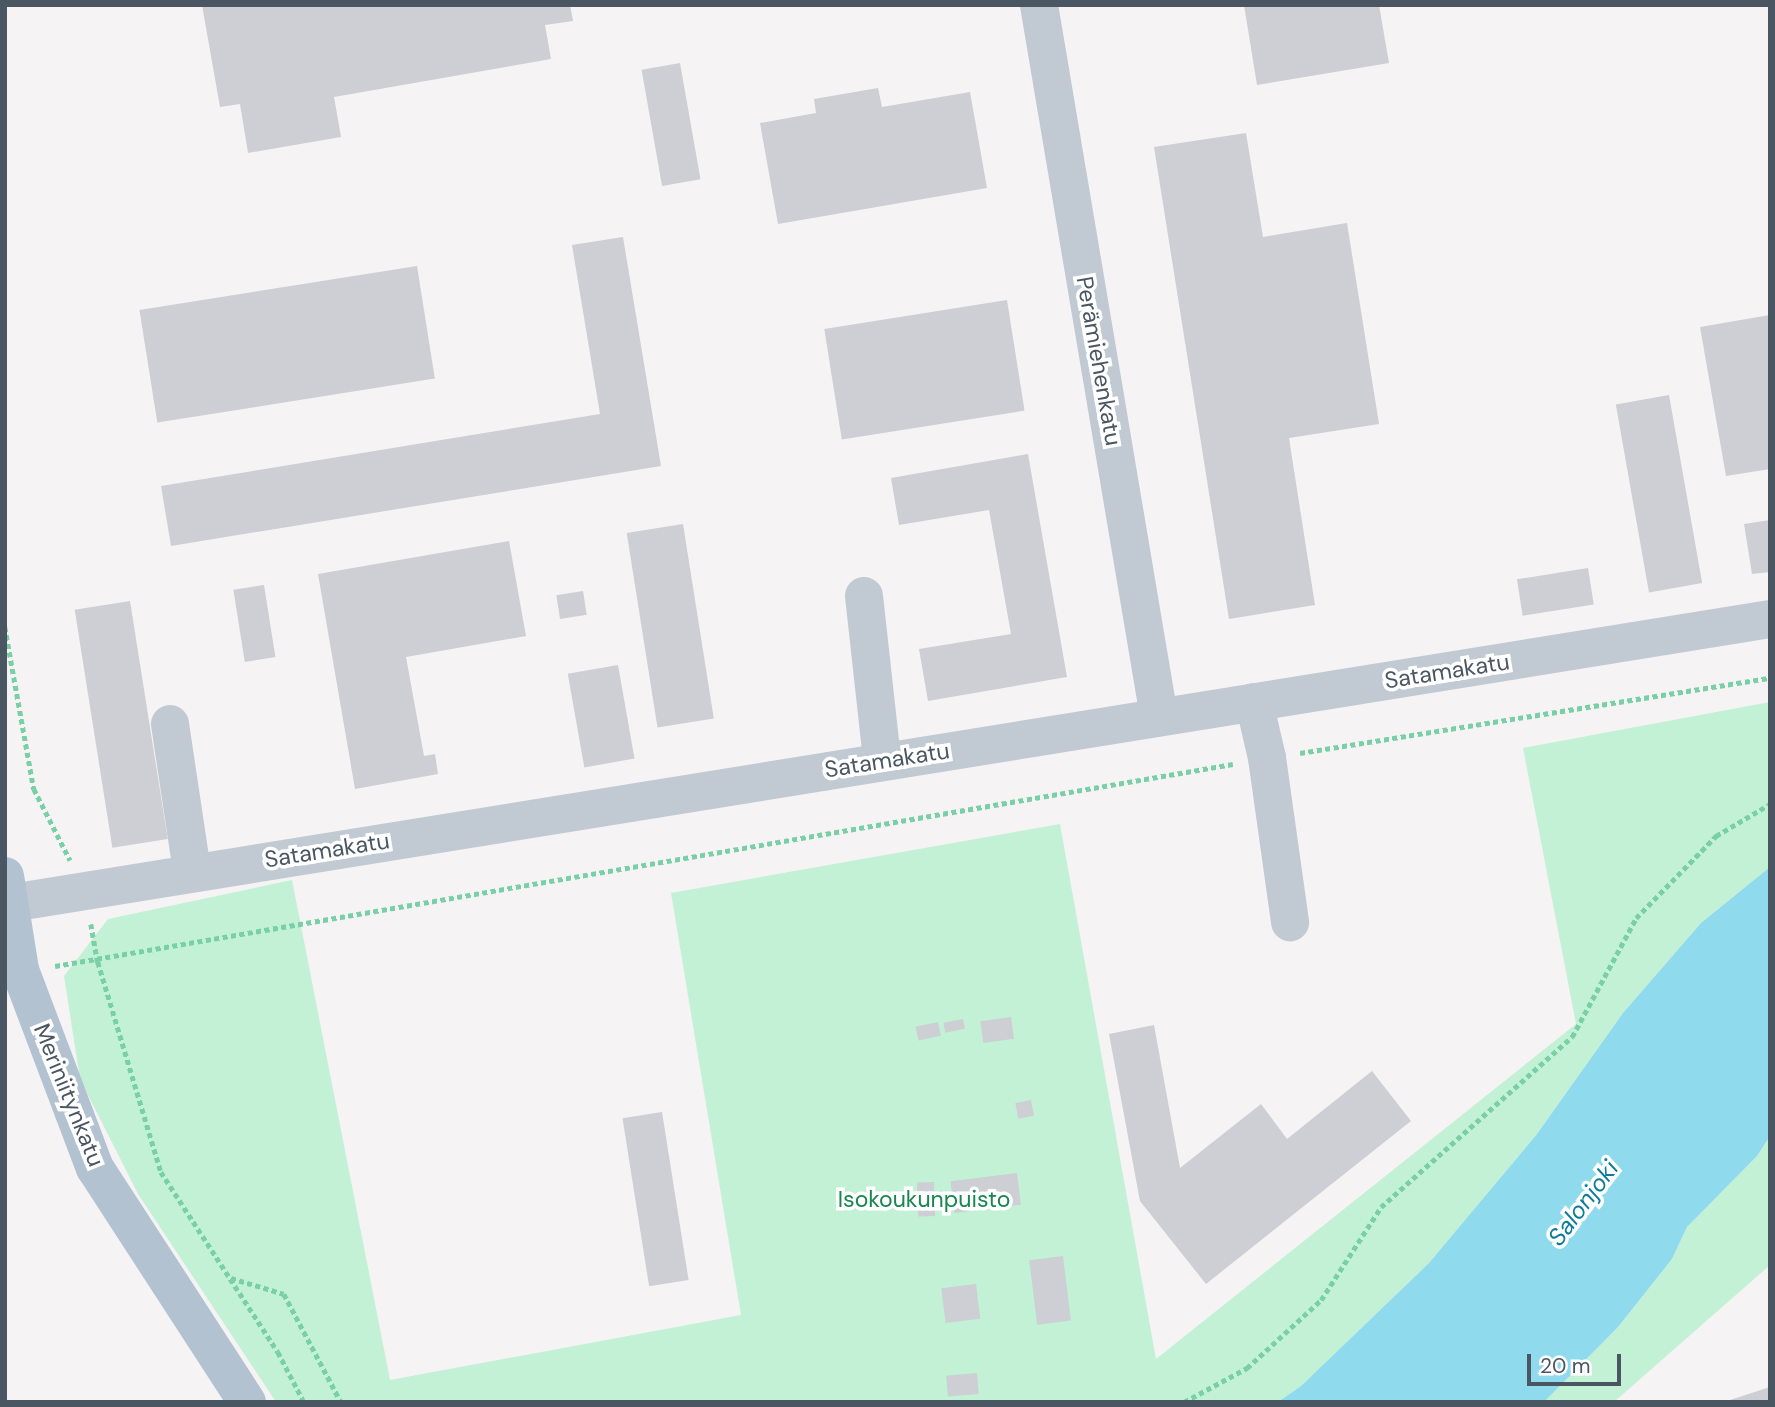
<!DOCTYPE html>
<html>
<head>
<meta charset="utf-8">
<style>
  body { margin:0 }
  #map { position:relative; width:1775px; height:1407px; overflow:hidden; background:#f5f3f3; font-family:"DM Sans",sans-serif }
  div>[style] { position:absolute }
  .green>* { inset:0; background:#c3f1d5 }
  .water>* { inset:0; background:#90daee }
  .building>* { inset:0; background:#cdcfd5; transform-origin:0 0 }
  .path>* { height:4.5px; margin-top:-2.25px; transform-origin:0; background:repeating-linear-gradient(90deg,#7ad0a6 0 5px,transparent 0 8.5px) }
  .minor>* { height:38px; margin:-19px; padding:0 19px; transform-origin:19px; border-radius:19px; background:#c1cad2 }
  .major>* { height:38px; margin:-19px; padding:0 19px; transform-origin:19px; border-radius:19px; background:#b3c2d1 }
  span { translate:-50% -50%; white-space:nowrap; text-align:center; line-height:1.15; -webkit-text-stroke:7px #fff; paint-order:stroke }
  .street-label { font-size:23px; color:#4a5661 }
  .park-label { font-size:23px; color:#17864f }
  .water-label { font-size:24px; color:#0c7c9b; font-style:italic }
  .frame { position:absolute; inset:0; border:7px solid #4a5661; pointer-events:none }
  .scale { position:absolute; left:1527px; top:1354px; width:94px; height:32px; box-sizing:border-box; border:4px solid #4a5661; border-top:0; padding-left:9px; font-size:21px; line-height:24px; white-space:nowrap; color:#4a5661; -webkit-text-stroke:5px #fff; paint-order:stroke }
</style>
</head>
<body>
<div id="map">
  <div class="green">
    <i style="clip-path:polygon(1770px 702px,1770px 867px,1701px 923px,1623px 1013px,1537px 1134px,1429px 1263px,1301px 1386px,1278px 1402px,276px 1402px,138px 1194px,80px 1079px,64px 976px,108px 919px,292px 880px,390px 1380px,741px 1315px,671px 893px,1060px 824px,1156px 1359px,1576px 1024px,1523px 748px)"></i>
    <i style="clip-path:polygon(1770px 1136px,1770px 1265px,1614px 1402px,1544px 1402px,1618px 1327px,1672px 1259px,1687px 1227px,1757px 1156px)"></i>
  </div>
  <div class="water">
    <i style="clip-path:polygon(1770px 867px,1770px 1136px,1757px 1156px,1687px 1227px,1672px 1259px,1618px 1327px,1544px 1402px,1278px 1402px,1301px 1386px,1429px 1263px,1537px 1134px,1623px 1013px,1701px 923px)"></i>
  </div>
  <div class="building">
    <i style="clip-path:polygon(202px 5px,570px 5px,573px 21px,545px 25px,551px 59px,334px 97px,341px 137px,248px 153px,240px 104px,220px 107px)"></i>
    <i style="clip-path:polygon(1244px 5px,1379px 5px,1389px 63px,1257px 85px)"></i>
    <i style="left:680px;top:63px;width:118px;height:39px;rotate:80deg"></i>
    <i style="clip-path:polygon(878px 88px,882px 107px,970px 92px,987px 188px,778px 224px,760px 123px,816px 113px,814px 99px)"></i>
    <i style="clip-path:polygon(1246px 133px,1263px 237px,1347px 223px,1379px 424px,1289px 438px,1315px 605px,1229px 619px,1154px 147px)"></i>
    <i style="clip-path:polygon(623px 237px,661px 466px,171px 546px,161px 486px,600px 414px,572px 245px)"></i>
    <i style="left:417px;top:266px;width:114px;height:281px;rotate:81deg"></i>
    <i style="left:1007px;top:300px;width:112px;height:185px;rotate:81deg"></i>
    <i style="clip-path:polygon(1770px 315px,1770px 469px,1726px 476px,1700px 327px)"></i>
    <i style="left:1669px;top:395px;width:191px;height:54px;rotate:80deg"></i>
    <i style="clip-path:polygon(1028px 454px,1067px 677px,928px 701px,919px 649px,1011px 634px,989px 510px,899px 525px,891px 478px)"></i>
    <i style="clip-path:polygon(1770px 520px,1770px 572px,1752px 574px,1744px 524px)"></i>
    <i style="left:683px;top:524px;width:197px;height:57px;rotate:81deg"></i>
    <i style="clip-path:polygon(509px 541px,526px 636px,406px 657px,424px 756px,435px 754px,438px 774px,355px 789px,318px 574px)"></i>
    <i style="left:1588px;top:568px;width:37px;height:72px;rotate:81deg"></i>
    <i style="left:264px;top:585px;width:73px;height:31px;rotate:81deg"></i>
    <i style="left:583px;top:591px;width:24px;height:27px;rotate:81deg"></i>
    <i style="left:130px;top:601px;width:241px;height:56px;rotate:81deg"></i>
    <i style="left:618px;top:665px;width:95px;height:51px;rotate:80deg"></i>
    <i style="left:1011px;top:1017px;width:22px;height:31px;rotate:82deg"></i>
    <i style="left:963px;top:1019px;width:10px;height:20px;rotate:79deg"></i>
    <i style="left:938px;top:1022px;width:14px;height:23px;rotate:78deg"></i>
    <i style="clip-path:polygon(1154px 1025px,1180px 1168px,1261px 1104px,1287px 1139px,1372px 1071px,1411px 1121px,1206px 1284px,1140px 1201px,1109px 1034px)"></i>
    <i style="left:1031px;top:1100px;width:16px;height:16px;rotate:79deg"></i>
    <i style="left:662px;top:1112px;width:170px;height:40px;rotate:81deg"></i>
    <i style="left:1017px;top:1173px;width:32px;height:67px;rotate:83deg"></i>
    <i style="left:934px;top:1182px;width:34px;height:17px;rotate:88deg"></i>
    <i style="left:1063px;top:1256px;width:65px;height:34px;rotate:83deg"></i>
    <i style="left:976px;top:1284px;width:35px;height:35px;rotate:83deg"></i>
    <i style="left:977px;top:1373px;width:21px;height:31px;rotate:85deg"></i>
    <i style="clip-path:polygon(1770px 1387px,1770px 1402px,1727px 1402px,1727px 1401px)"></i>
  </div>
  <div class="path">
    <i style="left:5px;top:627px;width:165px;rotate:79.9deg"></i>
    <i style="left:34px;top:789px;width:80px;rotate:63.1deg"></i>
    <i style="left:1300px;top:753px;width:476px;rotate:-9.1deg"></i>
    <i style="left:91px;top:924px;width:39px;rotate:80deg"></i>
    <i style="left:98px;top:962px;width:219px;rotate:73.3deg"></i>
    <i style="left:161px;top:1172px;width:215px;rotate:57deg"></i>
    <i style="left:278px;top:1352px;width:56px;rotate:62.5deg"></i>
    <i style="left:55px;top:966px;width:1195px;rotate:-9.73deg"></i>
    <i style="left:231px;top:1278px;width:55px;rotate:16.8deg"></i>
    <i style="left:284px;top:1294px;width:122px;rotate:62.2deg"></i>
    <i style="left:1184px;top:1402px;width:72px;rotate:-28.4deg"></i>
    <i style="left:1247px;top:1368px;width:100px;rotate:-42.6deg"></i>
    <i style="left:1321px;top:1300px;width:111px;rotate:-57.2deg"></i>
    <i style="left:1381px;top:1207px;width:256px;rotate:-41.7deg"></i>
    <i style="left:1572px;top:1037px;width:135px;rotate:-61.7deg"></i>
    <i style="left:1636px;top:918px;width:115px;rotate:-45.7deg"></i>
    <i style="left:1716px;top:836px;width:63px;rotate:-30.7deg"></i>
  </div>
  <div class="minor">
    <i style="left:1039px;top:5px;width:722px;rotate:80.43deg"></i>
    <i style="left:864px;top:596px;width:165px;rotate:83.7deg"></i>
    <i style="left:1254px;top:702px;width:57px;rotate:76.9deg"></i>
    <i style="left:1267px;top:758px;width:166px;rotate:82deg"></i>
    <i style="left:170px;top:724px;width:150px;rotate:81.5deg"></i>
    <i style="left:5px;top:904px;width:1788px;rotate:-9.17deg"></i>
  </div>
  <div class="major">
    <i style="left:5px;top:876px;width:95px;rotate:80.9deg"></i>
    <i style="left:20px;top:970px;width:212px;rotate:69.3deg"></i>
    <i style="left:95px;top:1168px;width:279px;rotate:57deg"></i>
  </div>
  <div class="street-label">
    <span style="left:1099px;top:361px;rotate:80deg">Perämiehenkatu</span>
    <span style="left:1447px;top:671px;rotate:-9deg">Satamakatu</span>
    <span style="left:887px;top:760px;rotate:-9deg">Satamakatu</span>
    <span style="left:327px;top:850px;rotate:-9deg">Satamakatu</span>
    <span style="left:69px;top:1095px;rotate:68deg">Meriniitynkatu</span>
  </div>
  <div class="park-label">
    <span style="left:924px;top:1199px">Isokoukunpuisto</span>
  </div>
  <div class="water-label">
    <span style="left:1583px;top:1203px;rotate:-53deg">Salonjoki</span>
  </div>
  <div class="frame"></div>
  <div class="scale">20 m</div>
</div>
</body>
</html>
